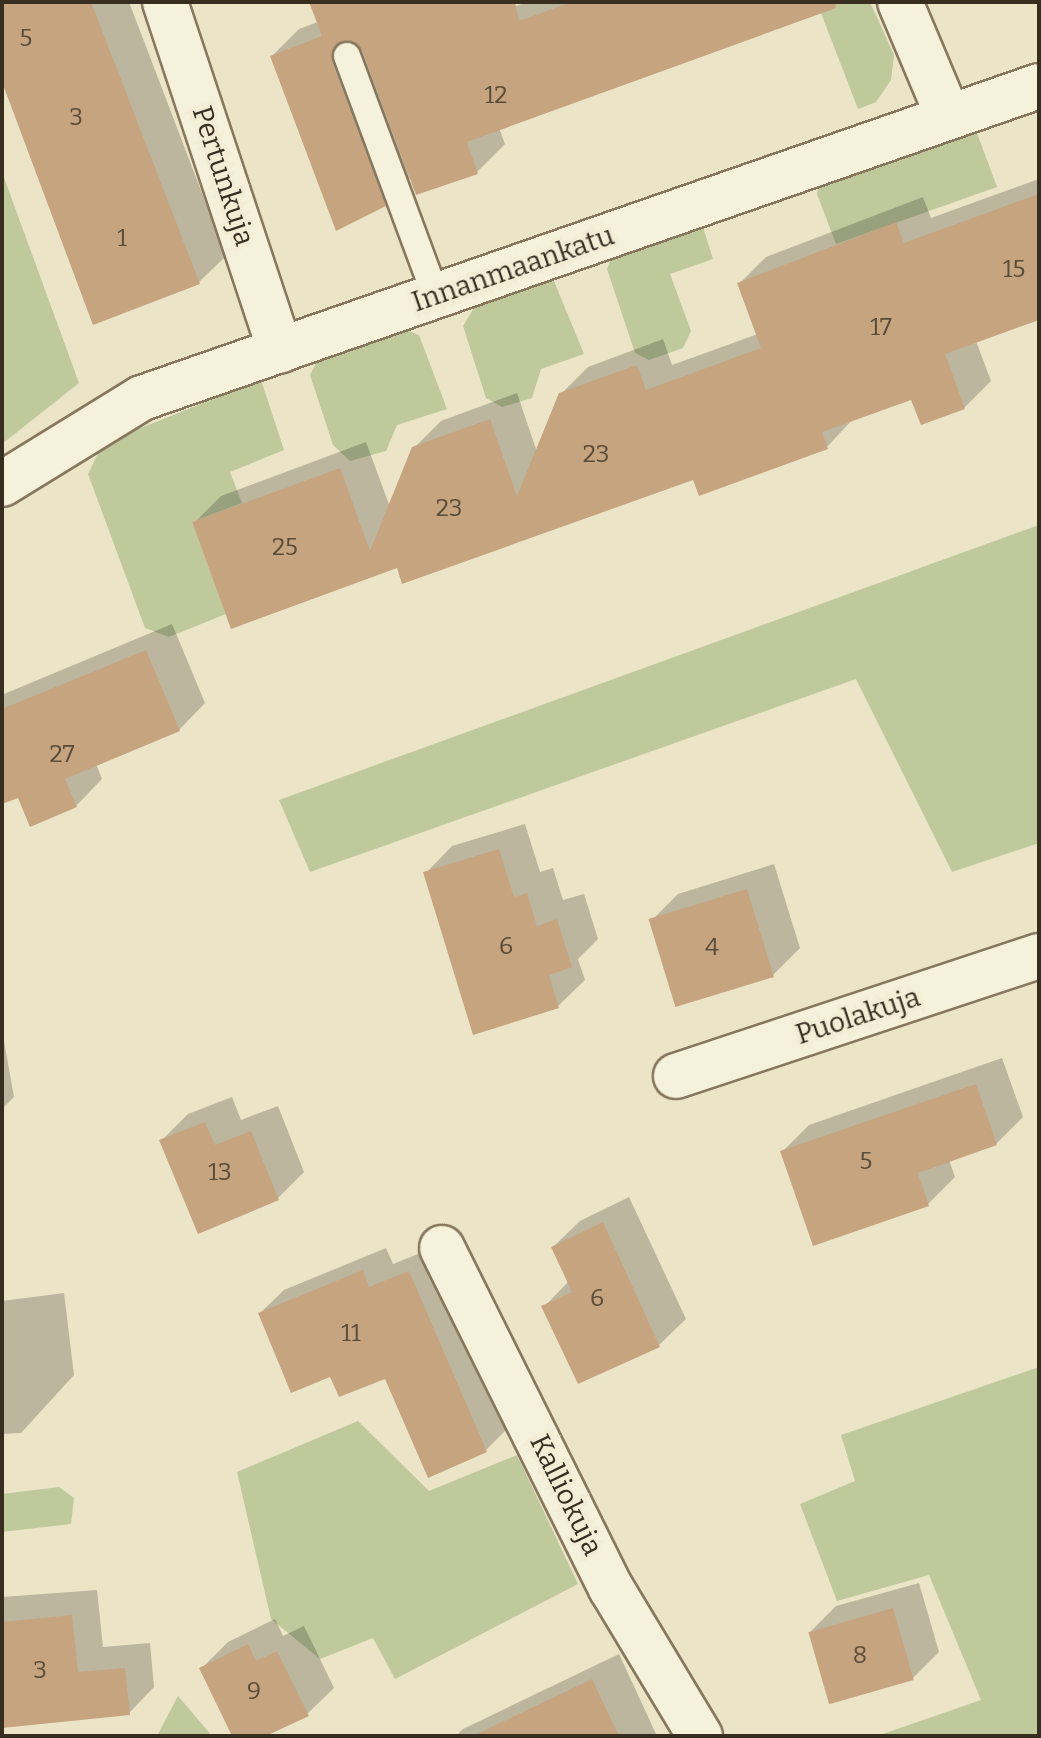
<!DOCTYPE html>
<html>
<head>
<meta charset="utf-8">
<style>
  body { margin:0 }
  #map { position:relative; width:1041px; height:1738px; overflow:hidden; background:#ebe4c7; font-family:Bitter,serif }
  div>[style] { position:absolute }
  .green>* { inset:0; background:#bfc99c }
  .shadow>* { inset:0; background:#0003 }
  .building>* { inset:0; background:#c6a480; transform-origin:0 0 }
  .roads { filter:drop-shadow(2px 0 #86775e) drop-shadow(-2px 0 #86775e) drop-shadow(0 2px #86775e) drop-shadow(0 -2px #86775e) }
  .service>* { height:26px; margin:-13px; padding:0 13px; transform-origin:13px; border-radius:13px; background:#f6f1da }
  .minor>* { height:44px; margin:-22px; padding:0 22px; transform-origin:22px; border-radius:22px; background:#f6f1da }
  span { translate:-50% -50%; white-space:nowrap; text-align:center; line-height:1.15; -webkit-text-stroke:7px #f3edd6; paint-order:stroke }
  .number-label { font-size:24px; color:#5b4c38 }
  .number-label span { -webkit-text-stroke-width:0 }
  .street-label { font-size:28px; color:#372e20 }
  .frame { position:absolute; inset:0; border:4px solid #372e20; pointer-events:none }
</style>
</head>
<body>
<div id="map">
  <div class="green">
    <i style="clip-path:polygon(839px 2px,870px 2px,894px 55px,891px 80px,876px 102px,858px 109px,821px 13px)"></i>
    <i style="clip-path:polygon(974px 125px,997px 187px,836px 244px,817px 194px,819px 180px)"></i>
    <i style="clip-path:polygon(2px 172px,79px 383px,2px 444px)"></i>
    <i style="clip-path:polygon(689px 224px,703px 227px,713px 259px,670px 274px,691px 331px,683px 348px,649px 360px,635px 353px,607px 269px,614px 252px)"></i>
    <i style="clip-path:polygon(544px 277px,554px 281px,584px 354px,541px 369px,532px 398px,502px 407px,486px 398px,463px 326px,479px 300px)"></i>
    <i style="clip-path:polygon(401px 328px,419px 335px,447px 409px,397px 425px,386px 451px,350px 461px,333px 445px,310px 375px,321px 354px)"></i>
    <i style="clip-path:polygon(261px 380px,284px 450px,230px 472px,242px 503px,192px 522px,226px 614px,169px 637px,145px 628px,88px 474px,103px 443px)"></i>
    <i style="clip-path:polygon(1039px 525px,1039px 843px,952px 872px,856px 679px,310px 872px,279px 800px)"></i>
    <i style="clip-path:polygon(1039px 1367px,1039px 1736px,877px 1736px,981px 1700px,929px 1575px,837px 1601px,800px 1504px,855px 1481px,841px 1435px)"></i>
    <i style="clip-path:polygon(358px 1421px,429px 1491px,517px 1455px,578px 1584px,395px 1679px,373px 1638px,320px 1659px,271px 1619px,237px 1472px)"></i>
    <i style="clip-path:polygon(59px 1487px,74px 1498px,71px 1524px,2px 1532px,2px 1494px)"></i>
    <i style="clip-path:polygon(178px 1696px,212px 1736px,157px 1736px)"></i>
  </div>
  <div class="shadow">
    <i style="clip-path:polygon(2px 2px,129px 2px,226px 256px,199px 282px,2px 78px)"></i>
    <i style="clip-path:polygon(311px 2px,459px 2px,467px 24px,527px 2px,842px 2px,499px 128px,505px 144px,477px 172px,417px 193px,411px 177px,384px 204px,272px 56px,299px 29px,318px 22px)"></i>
    <i style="clip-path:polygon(1039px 179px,1039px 318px,976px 341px,991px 381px,964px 408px,913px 397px,853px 419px,827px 447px,694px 477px,398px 565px,195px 522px,221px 496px,366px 442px,390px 507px,414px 448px,441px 421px,517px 393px,537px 452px,561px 394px,588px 367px,663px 339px,672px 365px,758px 334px,739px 284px,766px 257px,923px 197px,931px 218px)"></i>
    <i style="clip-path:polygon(172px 624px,205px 703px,179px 730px,96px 764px,102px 779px,76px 806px,20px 795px,2px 779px,4px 694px)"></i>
    <i style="clip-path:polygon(525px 824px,540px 872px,553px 868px,563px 900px,584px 894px,598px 939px,578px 959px,585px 980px,558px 1006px,426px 873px,452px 846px)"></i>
    <i style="clip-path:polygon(774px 864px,800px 948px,773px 975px,652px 920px,678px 894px)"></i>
    <i style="clip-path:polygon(2px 1030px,14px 1097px,2px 1109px)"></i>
    <i style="clip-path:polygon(1002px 1058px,1023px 1117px,996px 1144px,949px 1160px,955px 1177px,928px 1204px,782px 1152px,809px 1125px)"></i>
    <i style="clip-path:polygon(232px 1097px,241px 1120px,278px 1106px,304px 1172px,278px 1198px,162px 1140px,188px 1114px)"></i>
    <i style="clip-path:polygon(629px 1197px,686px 1319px,659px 1345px,544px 1307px,569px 1281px,553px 1247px,580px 1221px)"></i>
    <i style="clip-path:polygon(386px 1248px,393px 1264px,433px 1248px,510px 1426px,486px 1450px,386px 1376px,331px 1374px,260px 1313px,284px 1290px)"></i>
    <i style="clip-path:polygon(64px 1293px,74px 1375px,21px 1433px,2px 1434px,2px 1301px)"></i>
    <i style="clip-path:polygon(919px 1583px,939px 1652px,912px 1679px,810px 1632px,836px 1606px)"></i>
    <i style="clip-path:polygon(97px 1590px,103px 1647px,150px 1643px,154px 1687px,129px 1713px,2px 1727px,2px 1597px)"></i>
    <i style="clip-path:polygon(275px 1619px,283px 1636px,304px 1626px,334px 1688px,307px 1714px,262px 1736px,234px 1736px,202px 1668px,228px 1642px)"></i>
    <i style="clip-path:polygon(619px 1654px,657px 1736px,456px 1736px,463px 1729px)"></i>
  </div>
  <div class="building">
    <i style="clip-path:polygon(2px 2px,91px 2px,200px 284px,93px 325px,2px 82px)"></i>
    <i style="clip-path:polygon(309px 2px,515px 2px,519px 21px,572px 2px,835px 2px,836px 8px,467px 142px,478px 174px,416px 195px,362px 50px,341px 41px,332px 62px,386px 206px,336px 231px,270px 56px,322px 36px)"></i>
    <i style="clip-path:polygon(1039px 194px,1039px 320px,945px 354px,965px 409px,921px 425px,911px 400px,822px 432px,828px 449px,699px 496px,693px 480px,402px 584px,397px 568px,231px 629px,192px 522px,340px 468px,370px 551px,412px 447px,490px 419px,517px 496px,559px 393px,637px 365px,646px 390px,761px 348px,737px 283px,896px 222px,904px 243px)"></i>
    <i style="clip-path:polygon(146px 650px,180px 731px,65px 779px,77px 807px,30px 827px,18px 798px,2px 804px,2px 709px)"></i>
    <i style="clip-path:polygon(499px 849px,514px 897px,527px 893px,537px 926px,557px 919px,572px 967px,549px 975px,559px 1008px,473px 1035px,423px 872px)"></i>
    <i style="left:747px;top:889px;width:92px;height:103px;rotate:73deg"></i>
    <i style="clip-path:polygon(976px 1084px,997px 1145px,918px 1173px,929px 1206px,813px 1246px,780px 1151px)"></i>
    <i style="clip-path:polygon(205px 1122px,215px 1145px,251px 1131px,279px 1200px,198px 1234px,159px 1140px)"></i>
    <i style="clip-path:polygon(603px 1222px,660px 1347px,578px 1384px,541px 1306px,572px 1292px,551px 1247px)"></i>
    <i style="clip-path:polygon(363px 1270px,369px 1287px,409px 1271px,487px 1452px,428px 1478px,385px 1379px,339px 1397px,330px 1377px,291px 1393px,258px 1313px)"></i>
    <i style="left:893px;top:1608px;width:75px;height:88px;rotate:74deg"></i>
    <i style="clip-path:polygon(72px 1615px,78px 1672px,125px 1668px,130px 1715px,2px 1728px,2px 1622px)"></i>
    <i style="clip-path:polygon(248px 1644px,256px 1661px,277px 1651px,309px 1716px,266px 1736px,232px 1736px,199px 1668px)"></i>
    <i style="clip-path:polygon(592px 1679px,619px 1736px,473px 1736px)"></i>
  </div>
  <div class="roads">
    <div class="service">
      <i style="left:347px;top:56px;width:256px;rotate:69.7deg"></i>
    </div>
    <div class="minor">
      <i style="left:165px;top:2px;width:367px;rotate:71.7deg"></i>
      <i style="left:900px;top:2px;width:124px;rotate:67.2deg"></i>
      <i style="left:2px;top:484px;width:164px;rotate:-31.6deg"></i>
      <i style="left:142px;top:398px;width:950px;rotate:-19.18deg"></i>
      <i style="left:676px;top:1076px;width:382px;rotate:-18.3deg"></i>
      <i style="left:442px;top:1248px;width:380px;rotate:63.6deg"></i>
      <i style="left:611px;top:1588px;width:173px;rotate:59deg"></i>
    </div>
  </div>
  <div class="number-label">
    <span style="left:26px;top:39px">5</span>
    <span style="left:496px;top:96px">12</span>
    <span style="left:76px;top:118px">3</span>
    <span style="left:122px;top:239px">1</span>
    <span style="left:1014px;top:270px">15</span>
    <span style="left:881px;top:328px">17</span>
    <span style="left:596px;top:455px">23</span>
    <span style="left:449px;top:509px">23</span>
    <span style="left:285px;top:548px">25</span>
    <span style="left:62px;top:755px">27</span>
    <span style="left:506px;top:947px">6</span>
    <span style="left:712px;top:948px">4</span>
    <span style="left:866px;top:1162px">5</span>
    <span style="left:220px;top:1173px">13</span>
    <span style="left:597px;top:1299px">6</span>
    <span style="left:351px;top:1334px">11</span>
    <span style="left:860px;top:1656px">8</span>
    <span style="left:40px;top:1671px">3</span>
    <span style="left:254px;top:1692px">9</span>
  </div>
  <div class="street-label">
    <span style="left:223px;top:176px;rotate:72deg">Pertunkuja</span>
    <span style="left:513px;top:269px;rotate:-19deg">Innanmaankatu</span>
    <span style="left:858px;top:1016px;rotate:-18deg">Puolakuja</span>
    <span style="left:566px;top:1495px;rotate:64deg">Kalliokuja</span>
  </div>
  <div class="frame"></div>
</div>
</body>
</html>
